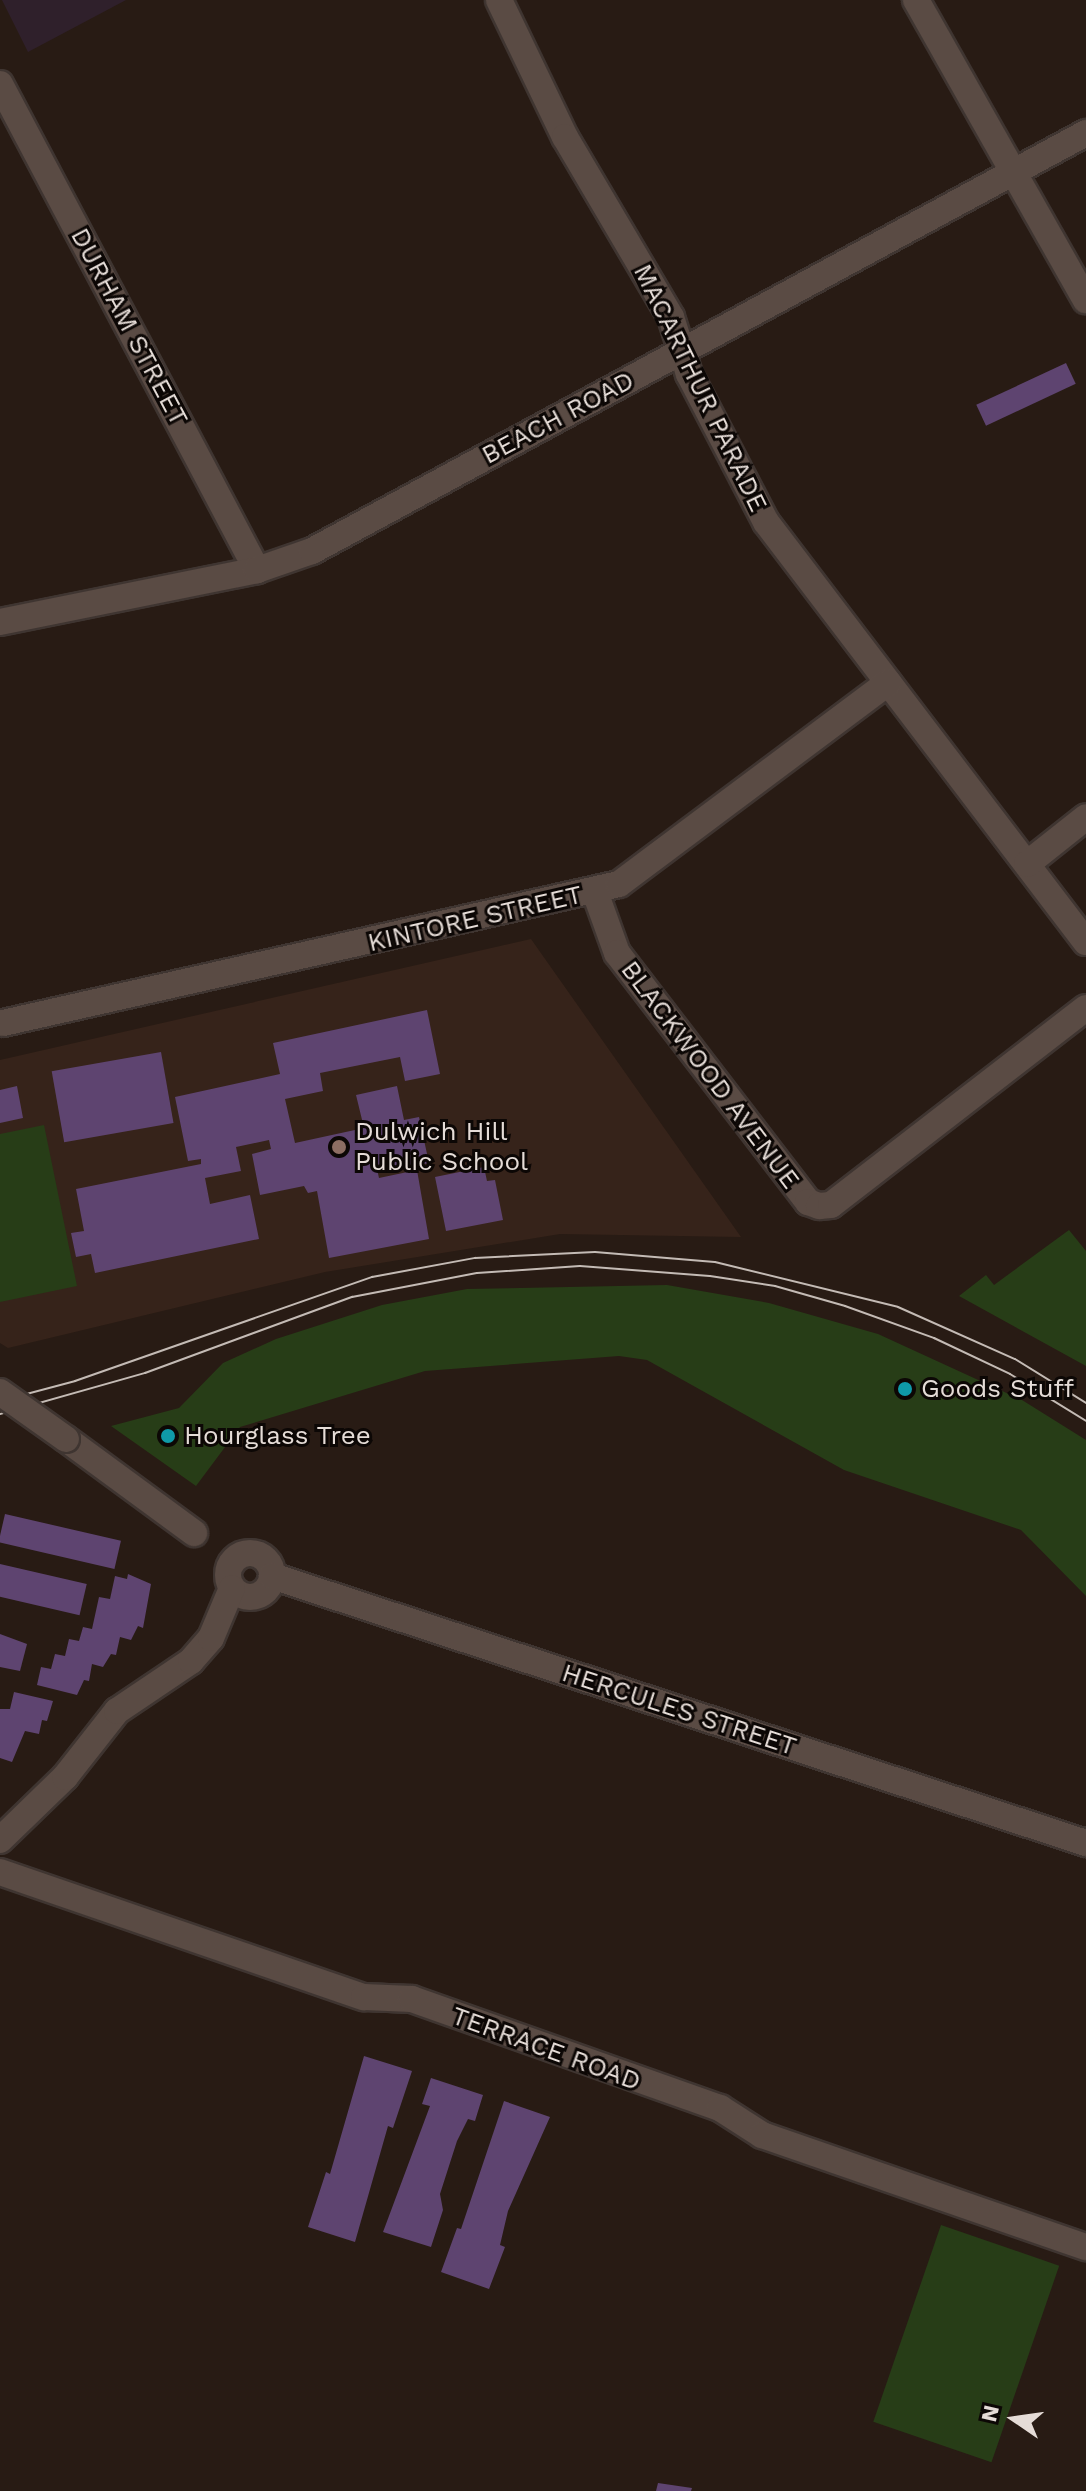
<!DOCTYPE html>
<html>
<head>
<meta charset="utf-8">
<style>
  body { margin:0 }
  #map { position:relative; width:1086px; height:2491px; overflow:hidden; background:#281b14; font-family:"Work Sans",sans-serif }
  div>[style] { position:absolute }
  .commercial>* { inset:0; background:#2f202b }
  .built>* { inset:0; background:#36231a }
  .green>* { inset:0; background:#273d17; transform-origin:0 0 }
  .building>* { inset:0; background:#5e4470; transform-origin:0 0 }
  .roads { filter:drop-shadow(2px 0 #3f3531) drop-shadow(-2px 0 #3f3531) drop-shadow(0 2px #3f3531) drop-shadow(0 -2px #3f3531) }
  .street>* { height:26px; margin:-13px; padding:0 13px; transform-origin:13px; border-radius:13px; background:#5a4b44 }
  .street>.ring { margin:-13px; padding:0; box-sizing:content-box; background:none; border:26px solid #5a4b44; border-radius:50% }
  .tram>* { height:2px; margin:-1px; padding:0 1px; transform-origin:1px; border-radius:1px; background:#c4bbb5 }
  .bridges { filter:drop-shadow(2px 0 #3f3531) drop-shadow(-2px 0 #3f3531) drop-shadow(0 2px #3f3531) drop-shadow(0 -2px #3f3531) }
  .street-bridge>* { height:26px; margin:-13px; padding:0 13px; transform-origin:13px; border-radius:13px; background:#5a4b44 }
  .dots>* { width:22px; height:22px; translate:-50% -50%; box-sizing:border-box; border:4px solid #0c0705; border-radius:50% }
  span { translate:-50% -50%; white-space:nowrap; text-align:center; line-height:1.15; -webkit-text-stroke:6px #0c0705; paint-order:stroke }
  .street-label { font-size:26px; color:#e5dcd7 }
  .poi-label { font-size:26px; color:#e5dcd7 }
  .left { translate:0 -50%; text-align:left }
  .north { position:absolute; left:974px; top:2379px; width:80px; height:80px; -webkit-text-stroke:6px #0c0705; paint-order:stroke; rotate:283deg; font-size:22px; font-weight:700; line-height:32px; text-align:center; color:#e5dcd7 }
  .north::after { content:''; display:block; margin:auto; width:28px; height:36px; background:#e5dcd7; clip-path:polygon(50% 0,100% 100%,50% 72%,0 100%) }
</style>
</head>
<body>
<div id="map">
  <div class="commercial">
    <i style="clip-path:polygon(2px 0,126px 0,28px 52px)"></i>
  </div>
  <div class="built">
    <i style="clip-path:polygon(531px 939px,741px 1237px,560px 1234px,325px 1272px,8px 1348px,0 1343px,0 1060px)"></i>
  </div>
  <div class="green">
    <i style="clip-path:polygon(44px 1125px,77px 1286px,0 1302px,0 1134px)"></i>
    <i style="clip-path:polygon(1069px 1230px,1086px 1251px,1086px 1366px,959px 1296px,986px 1275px,994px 1285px)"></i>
    <i style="clip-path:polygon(667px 1285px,769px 1303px,878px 1334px,1022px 1400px,1086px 1440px,1086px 1596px,1021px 1530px,844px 1470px,647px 1360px,619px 1356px,425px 1371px,240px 1427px,196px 1486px,111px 1426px,179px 1408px,223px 1363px,276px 1339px,382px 1305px,467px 1289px)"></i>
    <i style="left:941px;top:2225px;width:125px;height:208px;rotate:19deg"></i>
  </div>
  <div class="building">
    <i style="left:1066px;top:363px;width:23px;height:99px;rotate:65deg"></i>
    <i style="clip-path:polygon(427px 1010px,440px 1074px,405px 1081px,400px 1057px,320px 1073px,323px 1091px,285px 1099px,295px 1143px,364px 1128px,356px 1095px,397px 1086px,404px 1120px,419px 1117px,429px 1163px,383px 1173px,381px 1164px,376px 1165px,379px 1178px,417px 1170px,429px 1239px,329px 1258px,317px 1191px,308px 1193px,304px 1186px,260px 1195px,252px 1154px,271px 1149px,269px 1140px,236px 1147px,241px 1171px,205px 1178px,210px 1204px,250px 1195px,259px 1239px,95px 1273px,91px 1254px,76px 1257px,71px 1233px,84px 1231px,76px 1189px,201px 1164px,201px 1159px,188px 1161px,175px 1097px,280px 1074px,273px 1043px)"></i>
    <i style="left:161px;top:1052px;width:72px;height:111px;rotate:80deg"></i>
    <i style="clip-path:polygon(17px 1086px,23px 1118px,0 1123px,0 1090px)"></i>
    <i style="clip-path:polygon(484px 1167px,487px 1181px,495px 1180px,503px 1220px,446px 1231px,435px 1177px)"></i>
    <i style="left:5px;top:1514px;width:119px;height:29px;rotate:13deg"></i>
    <i style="left:0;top:1564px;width:89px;height:32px;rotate:13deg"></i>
    <i style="clip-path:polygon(128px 1574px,151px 1584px,143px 1628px,138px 1626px,131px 1640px,120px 1637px,116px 1655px,111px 1654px,103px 1667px,92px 1664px,89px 1681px,84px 1680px,77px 1695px,37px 1685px,41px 1667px,51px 1669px,55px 1654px,65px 1656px,69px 1639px,79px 1641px,83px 1627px,92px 1629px,99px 1597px,110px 1599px,115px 1576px,127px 1579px)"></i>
    <i style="clip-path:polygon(0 1634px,27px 1644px,20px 1671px,0 1667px)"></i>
    <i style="clip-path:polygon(14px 1692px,53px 1701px,47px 1721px,42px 1720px,39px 1734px,25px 1731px,12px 1762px,0 1758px,0 1709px,10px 1709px)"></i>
    <i style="clip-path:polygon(364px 2056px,412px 2071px,393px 2128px,388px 2126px,355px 2242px,308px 2227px,326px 2172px,330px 2174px)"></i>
    <i style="clip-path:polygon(431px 2078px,483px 2095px,475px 2121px,468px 2119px,457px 2141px,440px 2194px,443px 2210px,431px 2247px,383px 2232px,430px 2106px,422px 2104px)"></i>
    <i style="clip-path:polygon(504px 2101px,550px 2117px,508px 2211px,500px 2245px,505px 2247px,489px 2289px,441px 2272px,457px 2228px,461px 2229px)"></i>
    <i style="clip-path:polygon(658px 2483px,692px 2488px,691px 2491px,656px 2491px)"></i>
  </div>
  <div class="roads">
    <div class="street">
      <i style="left:499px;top:0;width:152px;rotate:64.3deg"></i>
      <i style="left:565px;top:137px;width:209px;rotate:59.5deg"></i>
      <i style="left:671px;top:317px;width:60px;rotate:72.5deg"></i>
      <i style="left:689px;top:374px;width:167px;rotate:62.5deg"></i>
      <i style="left:766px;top:522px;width:528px;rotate:52.7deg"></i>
      <i style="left:916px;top:0;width:345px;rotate:60.5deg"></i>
      <i style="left:0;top:84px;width:550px;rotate:62.13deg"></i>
      <i style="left:0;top:622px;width:262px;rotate:-11.4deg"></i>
      <i style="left:257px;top:570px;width:58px;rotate:-19.1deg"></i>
      <i style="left:312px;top:551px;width:880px;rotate:-28.37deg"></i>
      <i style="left:1027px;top:864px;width:75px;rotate:-38.5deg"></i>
      <i style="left:595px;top:892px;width:65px;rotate:70.2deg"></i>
      <i style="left:617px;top:953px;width:314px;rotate:52.5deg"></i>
      <i style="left:808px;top:1202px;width:12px;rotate:20deg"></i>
      <i style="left:819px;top:1206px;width:12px;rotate:-5deg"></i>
      <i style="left:831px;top:1205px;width:322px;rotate:-37.7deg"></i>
      <i style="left:3px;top:1023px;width:631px;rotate:-12.72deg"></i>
      <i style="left:619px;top:884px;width:336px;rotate:-36.8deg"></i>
      <i style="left:66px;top:1439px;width:159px;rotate:36.3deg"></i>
      <i class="ring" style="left:228px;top:1553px;width:18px;height:18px"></i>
      <i style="left:272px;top:1576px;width:857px;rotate:18.16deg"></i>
      <i style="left:0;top:1840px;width:91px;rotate:-44.1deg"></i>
      <i style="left:65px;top:1777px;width:84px;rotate:-51.8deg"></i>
      <i style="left:117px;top:1711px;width:89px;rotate:-34deg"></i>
      <i style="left:191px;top:1661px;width:30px;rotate:-49deg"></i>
      <i style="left:211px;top:1638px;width:54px;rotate:-67.2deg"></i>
      <i style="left:0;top:1872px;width:385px;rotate:19deg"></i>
      <i style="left:364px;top:1997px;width:48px;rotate:2.4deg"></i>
      <i style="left:412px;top:1999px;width:327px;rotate:19.5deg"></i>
      <i style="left:720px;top:2108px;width:50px;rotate:32.7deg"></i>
      <i style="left:762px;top:2135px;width:343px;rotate:19.1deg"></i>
    </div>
  </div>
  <div class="tram">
    <i style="left:0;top:1401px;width:78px;rotate:-14.9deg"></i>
    <i style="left:75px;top:1381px;width:315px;rotate:-19.3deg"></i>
    <i style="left:372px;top:1277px;width:105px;rotate:-10.5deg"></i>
    <i style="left:475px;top:1258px;width:120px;rotate:-2.9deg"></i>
    <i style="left:595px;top:1252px;width:120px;rotate:4.8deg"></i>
    <i style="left:715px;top:1262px;width:188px;rotate:13.8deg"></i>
    <i style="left:898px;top:1307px;width:128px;rotate:24deg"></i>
    <i style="left:1015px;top:1359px;width:84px;rotate:31.8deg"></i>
    <i style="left:0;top:1414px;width:151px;rotate:-15.8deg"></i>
    <i style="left:145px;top:1373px;width:221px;rotate:-20.2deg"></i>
    <i style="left:352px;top:1297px;width:127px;rotate:-10.9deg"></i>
    <i style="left:477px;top:1273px;width:103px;rotate:-3.9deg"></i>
    <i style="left:580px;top:1266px;width:130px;rotate:4.4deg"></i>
    <i style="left:710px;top:1276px;width:66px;rotate:8.7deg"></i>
    <i style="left:775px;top:1286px;width:73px;rotate:15.9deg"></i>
    <i style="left:845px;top:1306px;width:95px;rotate:19.8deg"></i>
    <i style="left:934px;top:1338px;width:84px;rotate:25.3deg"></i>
    <i style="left:1010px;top:1374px;width:89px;rotate:31.7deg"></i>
  </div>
  <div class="bridges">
    <div class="street-bridge">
      <i style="left:0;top:1392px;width:81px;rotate:35.5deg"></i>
    </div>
  </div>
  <div class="dots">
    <i style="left:339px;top:1147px;background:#8d6e63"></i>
    <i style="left:905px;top:1389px;background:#0f9aa8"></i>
    <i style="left:168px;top:1436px;background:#0f9aa8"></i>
  </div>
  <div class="street-label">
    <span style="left:129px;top:327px;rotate:62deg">DURHAM STREET</span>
    <span style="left:700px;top:388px;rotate:64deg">MACARTHUR PARADE</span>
    <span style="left:558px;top:418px;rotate:-28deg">BEACH ROAD</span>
    <span style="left:475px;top:919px;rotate:-13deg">KINTORE STREET</span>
    <span style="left:710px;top:1075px;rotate:53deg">BLACKWOOD AVENUE</span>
    <span style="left:679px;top:1710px;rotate:18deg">HERCULES STREET</span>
    <span style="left:546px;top:2049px;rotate:20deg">TERRACE ROAD</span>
  </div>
  <div class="poi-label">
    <span class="left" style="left:355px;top:1147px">Dulwich Hill<br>Public School</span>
    <span class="left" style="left:921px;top:1389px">Goods Stuff</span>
    <span class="left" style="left:184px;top:1436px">Hourglass Tree</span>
  </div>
  <div class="north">N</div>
</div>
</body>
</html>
